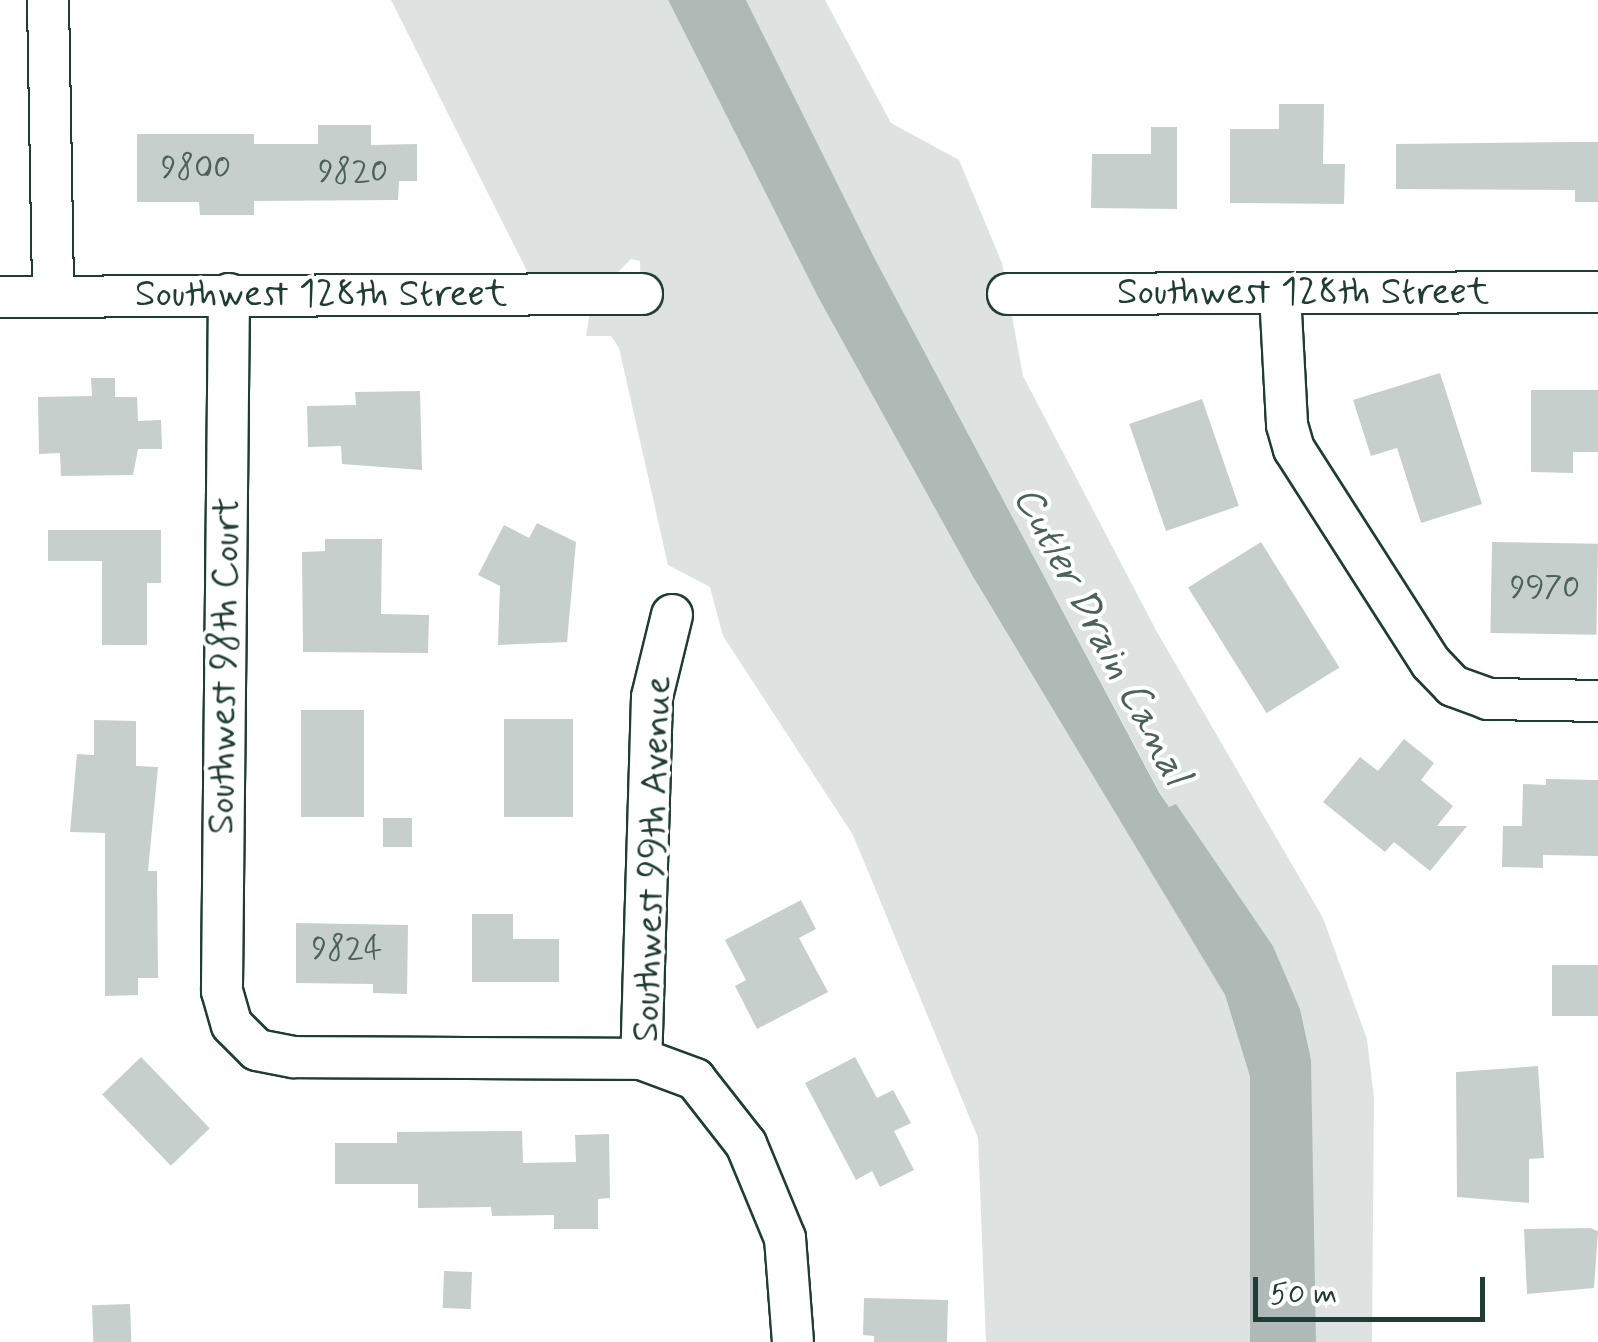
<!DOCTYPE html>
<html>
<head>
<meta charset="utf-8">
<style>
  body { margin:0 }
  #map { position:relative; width:1598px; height:1342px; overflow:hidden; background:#fff; font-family:Mynerve,sans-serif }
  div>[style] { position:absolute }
  .green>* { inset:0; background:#dee3e2 }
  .water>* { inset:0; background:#afbab7 }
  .building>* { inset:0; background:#c7cfcc; transform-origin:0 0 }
  .roads { filter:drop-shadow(2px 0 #1f3d34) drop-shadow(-2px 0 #1f3d34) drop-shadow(0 2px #1f3d34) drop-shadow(0 -2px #1f3d34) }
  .minor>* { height:40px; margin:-20px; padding:0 20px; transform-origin:20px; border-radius:20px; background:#fff }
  span { translate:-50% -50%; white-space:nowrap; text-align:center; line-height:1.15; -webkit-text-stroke:8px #fff; paint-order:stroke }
  .number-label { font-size:32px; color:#49625a }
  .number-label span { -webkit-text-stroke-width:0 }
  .street-label { font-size:38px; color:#1f3d34 }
  .water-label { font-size:40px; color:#4a625b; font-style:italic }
  .scale { position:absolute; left:1253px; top:1277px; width:232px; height:45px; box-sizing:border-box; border:5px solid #1f3d34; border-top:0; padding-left:12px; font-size:30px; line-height:35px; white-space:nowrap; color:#1f3d34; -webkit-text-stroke:8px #fff; paint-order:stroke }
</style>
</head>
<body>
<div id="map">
  <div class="green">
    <i style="clip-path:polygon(391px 0,668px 0,818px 297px,972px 575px,1225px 995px,1250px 1077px,1250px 1342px,986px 1342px,978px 1138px,853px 835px,723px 636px,710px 587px,668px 565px,619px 348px,611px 336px,586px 336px,590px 311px,641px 313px,640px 261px,631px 259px,615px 275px,531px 279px)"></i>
    <i style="clip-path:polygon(746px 0,825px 0,891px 123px,959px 160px,1002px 263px,1023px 376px,1157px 632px,1323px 918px,1367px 1039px,1374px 1098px,1372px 1342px,1316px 1342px,1300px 1009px,1273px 946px,1176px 805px,1169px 807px,1159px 791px,875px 259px)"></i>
  </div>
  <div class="water">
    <i style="clip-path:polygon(668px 0,746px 0,875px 259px,1159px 792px,1169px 807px,1176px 804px,1273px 946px,1300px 1009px,1311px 1060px,1316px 1342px,1250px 1342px,1250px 1077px,1225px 995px,972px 575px,818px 297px)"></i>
  </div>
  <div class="building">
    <i style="clip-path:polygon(1279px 104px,1324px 104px,1323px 164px,1345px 164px,1344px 204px,1230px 203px,1230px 129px,1279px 129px)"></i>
    <i style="clip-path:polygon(318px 125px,371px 125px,371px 145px,417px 144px,417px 181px,399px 181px,398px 200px,254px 201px,254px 215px,200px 215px,199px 202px,137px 202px,137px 134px,254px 134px,254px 144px,318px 144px)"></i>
    <i style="clip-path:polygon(1151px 127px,1177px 127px,1177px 209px,1091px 208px,1092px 154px,1151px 154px)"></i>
    <i style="clip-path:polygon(1575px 142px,1598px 142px,1598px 202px,1575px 202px,1575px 190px,1396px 189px,1396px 144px)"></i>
    <i style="clip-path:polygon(1440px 373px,1482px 504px,1421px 523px,1397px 448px,1371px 456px,1353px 400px)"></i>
    <i style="clip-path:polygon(91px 378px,115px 378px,115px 397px,137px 397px,138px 421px,161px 420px,162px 449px,138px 449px,133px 475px,61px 476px,60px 453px,39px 454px,38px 397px,92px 396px)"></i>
    <i style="clip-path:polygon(1531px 390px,1598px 390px,1598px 452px,1573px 452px,1573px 473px,1531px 472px)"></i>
    <i style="clip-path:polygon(420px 391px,422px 470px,342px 464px,341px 446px,308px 447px,307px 406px,356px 405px,355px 392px)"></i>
    <i style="left:1202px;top:399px;width:113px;height:77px;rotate:71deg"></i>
    <i style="clip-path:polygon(537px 523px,576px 542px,567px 642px,498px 645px,500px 586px,478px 575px,504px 525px,529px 538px)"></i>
    <i style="clip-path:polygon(48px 530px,161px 530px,161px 583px,147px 583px,147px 645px,102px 645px,102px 561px,48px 561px)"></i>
    <i style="clip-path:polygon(325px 539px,382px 539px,381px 614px,429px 615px,428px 653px,303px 652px,302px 552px,325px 551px)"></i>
    <i style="left:1261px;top:542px;width:148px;height:86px;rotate:58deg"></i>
    <i style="left:1492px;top:542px;width:106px;height:91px;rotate:1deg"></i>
    <i style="left:301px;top:710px;width:63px;height:107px"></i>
    <i style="left:504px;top:719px;width:69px;height:98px"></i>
    <i style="clip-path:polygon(94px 720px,136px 721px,136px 766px,158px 767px,148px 871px,157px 871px,158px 978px,138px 978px,138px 995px,105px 996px,105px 833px,70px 832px,77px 754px,94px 755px)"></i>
    <i style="clip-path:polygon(1404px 739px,1434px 763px,1421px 780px,1453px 806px,1437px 826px,1467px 826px,1430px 871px,1394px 842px,1385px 852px,1323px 802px,1360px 757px,1378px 771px)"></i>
    <i style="clip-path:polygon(1546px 779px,1598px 780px,1598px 856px,1543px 855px,1543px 868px,1502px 867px,1503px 826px,1522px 826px,1523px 784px,1546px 785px)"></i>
    <i style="left:412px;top:818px;width:29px;height:29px;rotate:90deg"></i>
    <i style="clip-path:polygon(801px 900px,816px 929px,799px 938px,828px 992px,757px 1029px,735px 986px,746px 980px,725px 940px)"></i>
    <i style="clip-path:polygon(472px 914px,513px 914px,513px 939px,559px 939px,559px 982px,472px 982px)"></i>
    <i style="clip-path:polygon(296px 923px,408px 925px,407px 994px,373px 993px,373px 984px,296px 983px)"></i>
    <i style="left:1598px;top:965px;width:51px;height:46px;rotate:90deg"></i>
    <i style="left:141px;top:1057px;width:99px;height:54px;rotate:46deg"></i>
    <i style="clip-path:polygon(855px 1057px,877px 1098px,893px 1090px,911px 1123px,894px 1131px,914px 1170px,880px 1187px,872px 1171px,856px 1180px,805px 1083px)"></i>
    <i style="clip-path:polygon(1538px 1066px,1544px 1158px,1529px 1159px,1529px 1203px,1457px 1197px,1456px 1072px)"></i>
    <i style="clip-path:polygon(522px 1131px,523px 1163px,576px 1162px,575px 1135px,609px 1134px,610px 1198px,598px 1199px,598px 1229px,554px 1229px,554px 1215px,492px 1216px,491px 1207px,418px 1208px,418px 1184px,335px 1184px,335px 1143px,397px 1143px,397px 1132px)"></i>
    <i style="clip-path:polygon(1590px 1228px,1598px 1231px,1594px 1288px,1527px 1294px,1524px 1229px)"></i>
    <i style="left:444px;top:1271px;width:28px;height:37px;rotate:2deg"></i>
    <i style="clip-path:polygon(864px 1298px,948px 1300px,947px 1342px,874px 1342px,874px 1336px,863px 1335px)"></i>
    <i style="left:130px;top:1304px;width:38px;height:38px;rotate:88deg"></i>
  </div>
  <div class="roads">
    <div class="minor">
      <i style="left:48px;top:0;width:296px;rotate:89deg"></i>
      <i style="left:229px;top:294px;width:697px;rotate:90.58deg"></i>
      <i style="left:222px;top:991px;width:35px;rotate:74deg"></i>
      <i style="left:232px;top:1025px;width:35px;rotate:45deg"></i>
      <i style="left:257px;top:1050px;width:38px;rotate:11deg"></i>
      <i style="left:294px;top:1057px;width:347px;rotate:0.3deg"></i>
      <i style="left:1008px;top:294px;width:590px;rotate:-0.19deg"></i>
      <i style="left:1280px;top:294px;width:131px;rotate:86.9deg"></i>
      <i style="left:1287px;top:425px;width:25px;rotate:74deg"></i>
      <i style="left:1294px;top:449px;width:254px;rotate:57.4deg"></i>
      <i style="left:1431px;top:663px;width:32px;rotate:46deg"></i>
      <i style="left:1453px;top:686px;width:37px;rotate:20deg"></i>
      <i style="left:1488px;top:699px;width:110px;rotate:1deg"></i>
      <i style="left:0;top:297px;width:642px;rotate:-0.27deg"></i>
      <i style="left:672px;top:615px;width:84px;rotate:103.7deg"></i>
      <i style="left:652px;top:697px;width:362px;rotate:91.7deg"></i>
      <i style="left:641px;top:1059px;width:58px;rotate:20.3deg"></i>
      <i style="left:695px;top:1079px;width:83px;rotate:51.9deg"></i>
      <i style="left:746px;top:1144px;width:102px;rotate:67.5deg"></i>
      <i style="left:785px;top:1238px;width:104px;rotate:85.6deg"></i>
    </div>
  </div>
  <div class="number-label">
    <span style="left:196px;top:168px">9800</span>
    <span style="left:353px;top:172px">9820</span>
    <span style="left:1545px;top:588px">9970</span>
    <span style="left:347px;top:949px">9824</span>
  </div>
  <div class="street-label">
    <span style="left:1303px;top:293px">Southwest 128th Street</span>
    <span style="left:321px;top:295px">Southwest 128th Street</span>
    <span style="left:225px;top:666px;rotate:-89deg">Southwest 98th Court</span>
    <span style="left:653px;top:859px;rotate:-88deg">Southwest 99th Avenue</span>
  </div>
  <div class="water-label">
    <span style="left:1101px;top:636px;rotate:62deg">Cutler Drain Canal</span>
  </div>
  <div class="scale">50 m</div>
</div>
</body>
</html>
